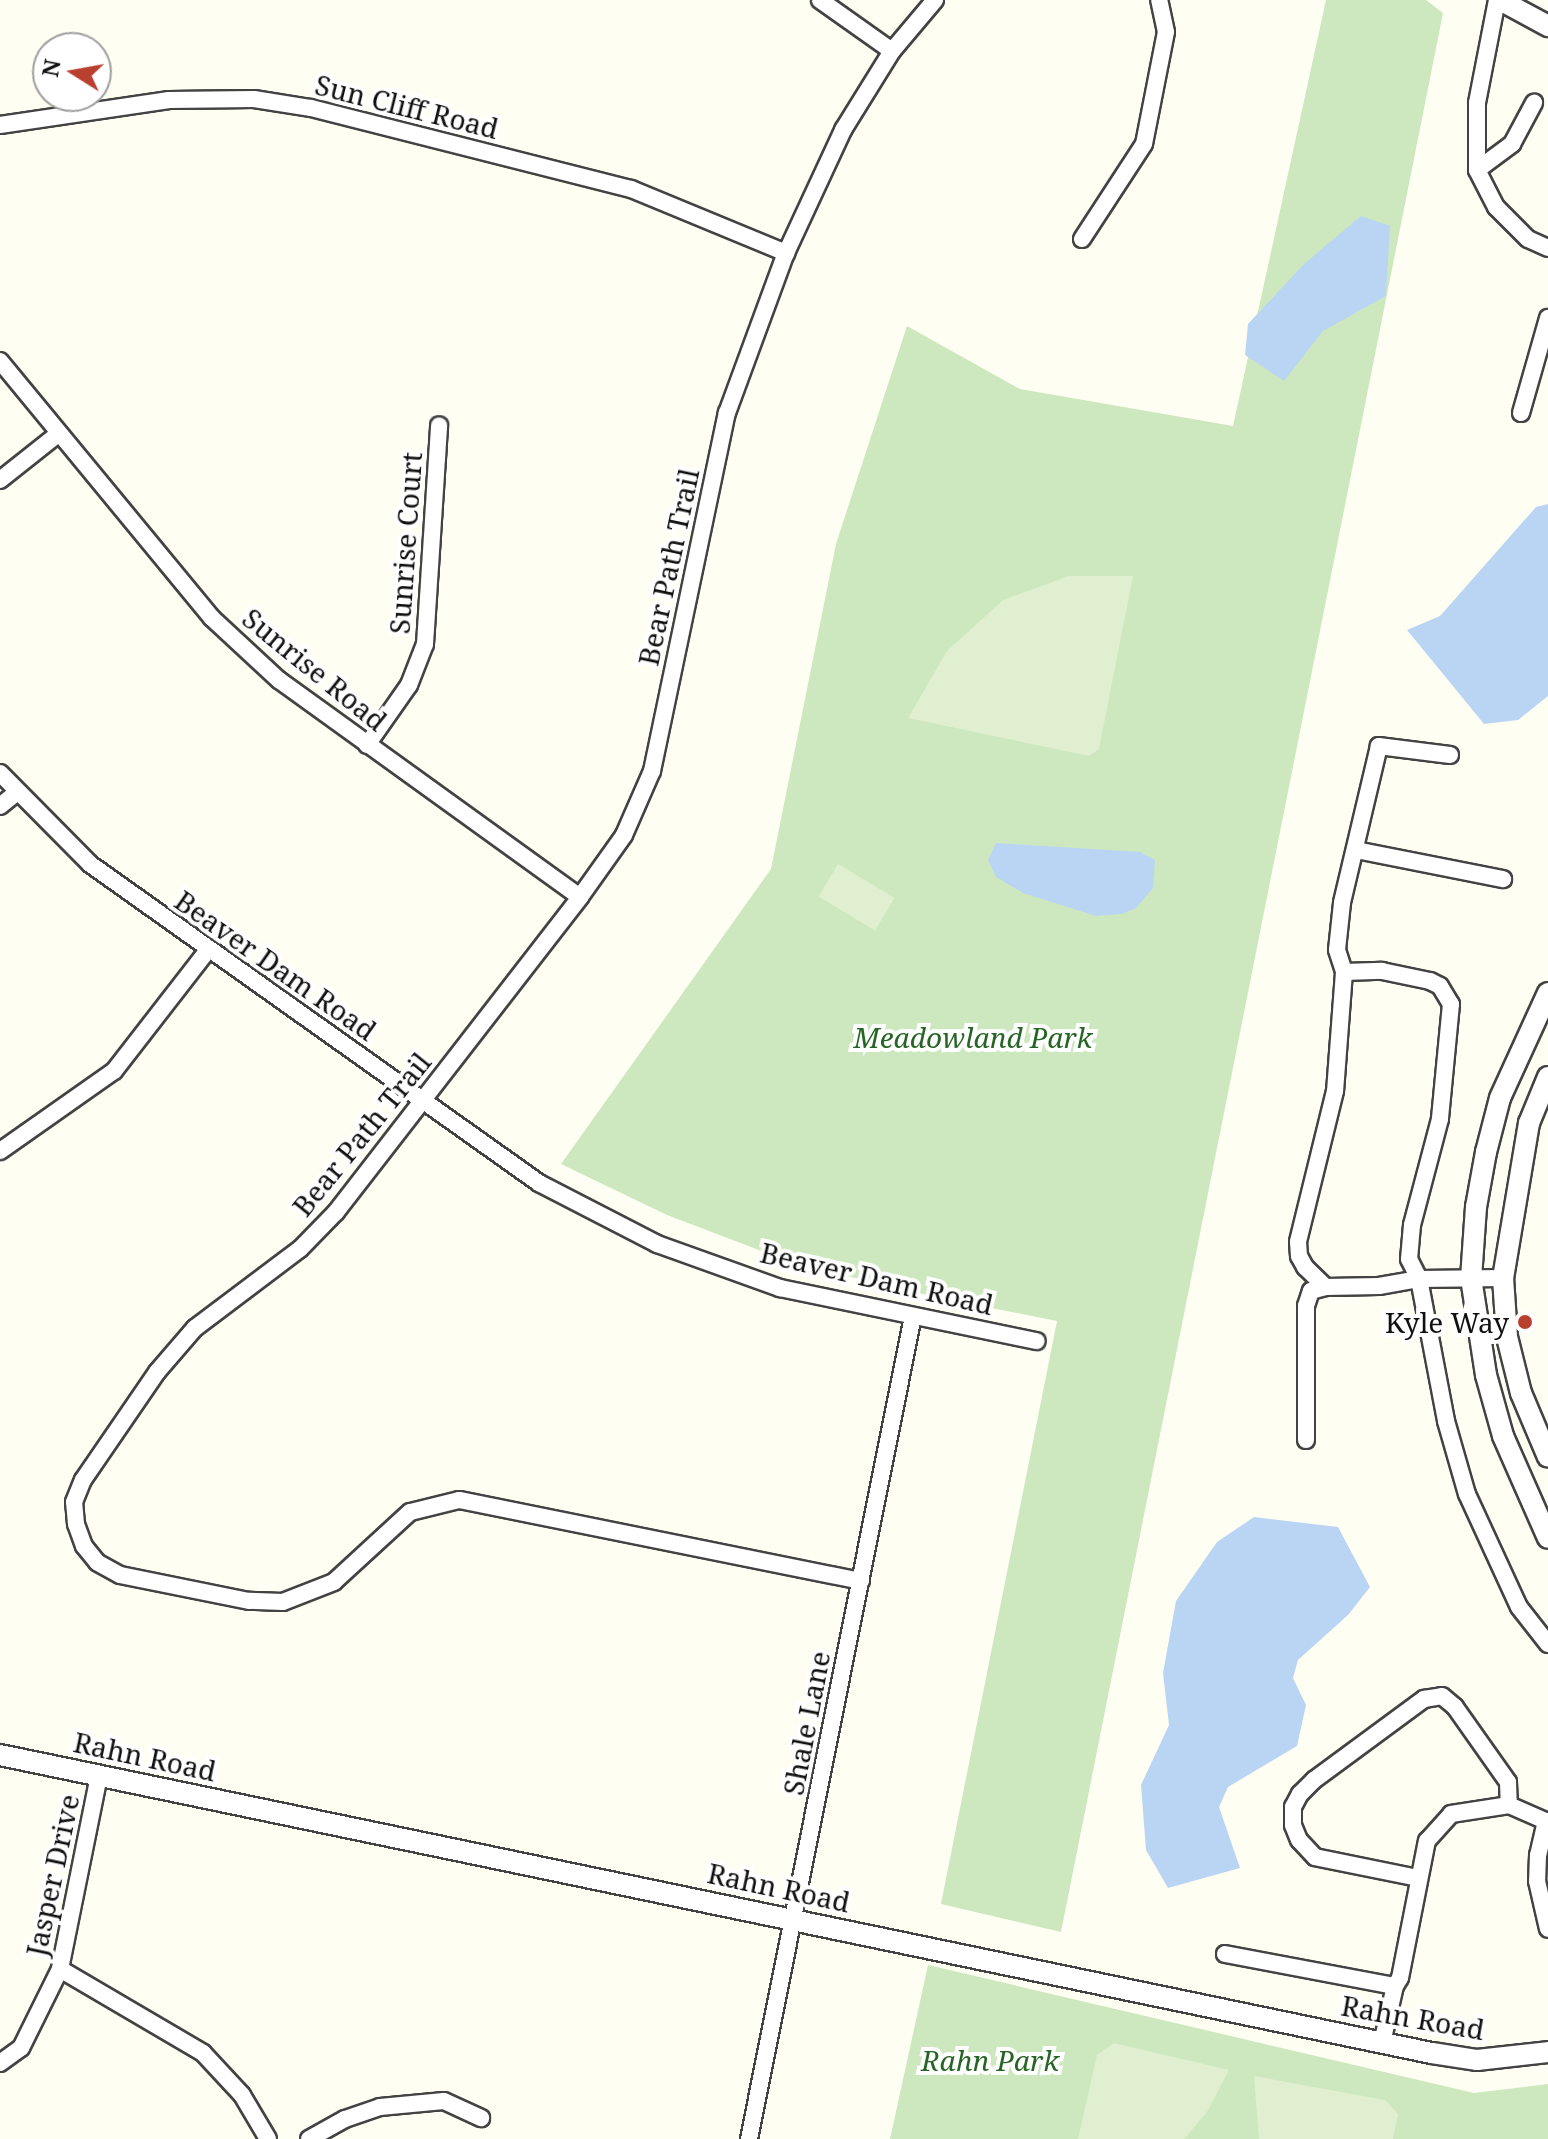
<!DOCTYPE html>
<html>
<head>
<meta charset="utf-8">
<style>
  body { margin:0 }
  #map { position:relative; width:1548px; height:2139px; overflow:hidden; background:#fefef3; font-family:"Noto Serif",serif }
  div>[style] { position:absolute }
  .green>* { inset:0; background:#cde8be }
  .pitch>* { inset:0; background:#dfefcf; transform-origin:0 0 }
  .water>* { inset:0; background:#bad5f3 }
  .roads { filter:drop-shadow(2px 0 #434343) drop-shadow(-2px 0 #434343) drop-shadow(0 2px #434343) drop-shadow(0 -2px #434343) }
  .minor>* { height:16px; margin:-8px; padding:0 8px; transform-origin:8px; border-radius:8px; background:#fff }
  .tertiary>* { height:20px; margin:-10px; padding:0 10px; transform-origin:10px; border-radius:10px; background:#fff }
  .dots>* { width:22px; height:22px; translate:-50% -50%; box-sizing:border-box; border:4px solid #fff; border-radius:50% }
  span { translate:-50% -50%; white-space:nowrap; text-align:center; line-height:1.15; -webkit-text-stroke:8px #fff; paint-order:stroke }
  .street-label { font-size:28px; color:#101010 }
  .park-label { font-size:28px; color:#266523; font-style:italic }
  .poi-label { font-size:28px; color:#101010 }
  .right { translate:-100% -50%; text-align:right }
  .north { position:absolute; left:32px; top:32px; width:80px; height:80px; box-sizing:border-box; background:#fff; border:2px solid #9f9f9f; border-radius:50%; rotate:281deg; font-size:22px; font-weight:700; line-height:32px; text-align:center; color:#101010 }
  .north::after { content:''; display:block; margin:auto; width:28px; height:36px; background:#b93f2f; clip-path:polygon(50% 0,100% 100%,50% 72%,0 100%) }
</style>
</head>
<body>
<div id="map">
  <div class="green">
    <i style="clip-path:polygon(1326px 0,1426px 0,1443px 13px,1061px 1932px,941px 1904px,1057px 1321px,916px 1293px,788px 1261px,667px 1215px,561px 1164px,771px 869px,836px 544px,907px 326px,1020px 389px,1233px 426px)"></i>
    <i style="clip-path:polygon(928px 1965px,1474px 2093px,1548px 2084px,1548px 2139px,890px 2139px)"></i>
  </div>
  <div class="pitch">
    <i style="clip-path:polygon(1069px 576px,1133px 576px,1099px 749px,1089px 756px,908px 718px,947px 651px,1003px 600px)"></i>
    <i style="left:838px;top:864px;width:66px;height:38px;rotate:31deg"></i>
    <i style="clip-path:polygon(1114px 2043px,1229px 2070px,1207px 2112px,1184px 2139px,1078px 2139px,1097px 2055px)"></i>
    <i style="clip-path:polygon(1254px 2076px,1385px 2100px,1398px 2114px,1393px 2139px,1259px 2139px)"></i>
  </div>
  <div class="water">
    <i style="clip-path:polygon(1361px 216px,1390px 226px,1386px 296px,1323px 331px,1284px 381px,1245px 355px,1248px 324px,1304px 264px)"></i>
    <i style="clip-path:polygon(1548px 504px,1548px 696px,1518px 720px,1484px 724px,1407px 630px,1440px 616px,1536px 507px)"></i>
    <i style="clip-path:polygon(996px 843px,1140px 852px,1155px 860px,1153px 888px,1136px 908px,1122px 914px,1096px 916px,1023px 893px,996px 877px,988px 860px)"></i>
    <i style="clip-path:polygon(1254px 1517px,1338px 1527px,1370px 1587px,1348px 1615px,1298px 1660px,1293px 1678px,1306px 1705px,1297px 1746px,1228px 1787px,1219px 1807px,1240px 1868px,1168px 1888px,1146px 1850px,1141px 1785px,1169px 1725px,1163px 1673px,1176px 1601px,1217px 1542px)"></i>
  </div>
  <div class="roads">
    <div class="minor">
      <i style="left:820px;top:0;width:88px;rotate:35.3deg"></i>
      <i style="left:1497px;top:0;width:105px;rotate:101deg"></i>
      <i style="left:1477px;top:103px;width:67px;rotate:90deg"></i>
      <i style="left:1477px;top:170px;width:42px;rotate:62.8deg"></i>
      <i style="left:1496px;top:207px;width:45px;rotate:45deg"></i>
      <i style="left:1528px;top:239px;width:22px;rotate:24deg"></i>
      <i style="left:0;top:125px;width:171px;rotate:-8.4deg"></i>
      <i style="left:169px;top:100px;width:85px;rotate:-0.7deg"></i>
      <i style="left:254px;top:99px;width:58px;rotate:9deg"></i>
      <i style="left:311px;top:108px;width:330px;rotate:14.2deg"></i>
      <i style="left:631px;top:189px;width:168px;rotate:22.4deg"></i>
      <i style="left:1477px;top:170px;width:44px;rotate:-36.6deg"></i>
      <i style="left:1512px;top:144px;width:47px;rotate:-61.8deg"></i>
      <i style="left:1082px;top:239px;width:113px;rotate:-56.9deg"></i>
      <i style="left:1144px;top:144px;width:114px;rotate:-78.9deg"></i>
      <i style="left:1166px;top:32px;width:33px;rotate:-102deg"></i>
      <i style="left:0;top:361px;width:333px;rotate:50.5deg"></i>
      <i style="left:212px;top:618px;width:91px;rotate:42.8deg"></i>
      <i style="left:279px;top:680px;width:371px;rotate:35.8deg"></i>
      <i style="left:1521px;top:413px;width:99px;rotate:-74.1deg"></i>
      <i style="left:0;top:480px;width:74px;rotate:-38.4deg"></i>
      <i style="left:367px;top:745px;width:73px;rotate:-55deg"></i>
      <i style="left:409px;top:685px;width:44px;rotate:-68.7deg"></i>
      <i style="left:425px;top:644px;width:219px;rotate:-86.3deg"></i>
      <i style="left:1450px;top:755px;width:72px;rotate:-172.8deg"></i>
      <i style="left:1379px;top:746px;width:161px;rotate:103.3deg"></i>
      <i style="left:1342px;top:903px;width:47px;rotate:96.1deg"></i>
      <i style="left:1337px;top:950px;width:23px;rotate:72deg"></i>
      <i style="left:1344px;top:972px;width:119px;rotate:94.3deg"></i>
      <i style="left:1335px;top:1091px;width:155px;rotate:103.8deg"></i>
      <i style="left:1298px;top:1242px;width:14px;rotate:86deg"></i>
      <i style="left:1299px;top:1256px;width:13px;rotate:61deg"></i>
      <i style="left:1305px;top:1267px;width:29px;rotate:44deg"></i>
      <i style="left:1326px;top:1287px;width:53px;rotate:-1.1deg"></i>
      <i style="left:1379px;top:1286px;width:41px;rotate:-9.9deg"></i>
      <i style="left:1419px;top:1279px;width:84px;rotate:-0.7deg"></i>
      <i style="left:0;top:773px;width:128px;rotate:45.3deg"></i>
      <i style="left:90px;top:864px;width:551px;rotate:35.39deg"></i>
      <i style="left:539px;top:1183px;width:133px;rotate:27.3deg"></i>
      <i style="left:657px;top:1244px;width:131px;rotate:19.7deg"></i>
      <i style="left:780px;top:1288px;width:262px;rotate:11.7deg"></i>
      <i style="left:0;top:806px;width:21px;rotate:-39deg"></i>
      <i style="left:1356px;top:850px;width:150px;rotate:11.2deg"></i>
      <i style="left:1344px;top:972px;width:38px;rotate:-2deg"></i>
      <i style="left:1382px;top:971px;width:49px;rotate:11.8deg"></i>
      <i style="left:1430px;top:981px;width:11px;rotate:27deg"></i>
      <i style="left:1440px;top:986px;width:21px;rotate:59deg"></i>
      <i style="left:1451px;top:1004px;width:116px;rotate:95.5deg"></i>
      <i style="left:1440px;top:1119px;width:110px;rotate:104.8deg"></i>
      <i style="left:1412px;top:1225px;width:34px;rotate:95deg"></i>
      <i style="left:1409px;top:1259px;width:22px;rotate:63deg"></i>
      <i style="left:1419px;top:1279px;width:145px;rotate:79.2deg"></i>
      <i style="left:1446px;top:1421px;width:76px;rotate:74deg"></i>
      <i style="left:1467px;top:1494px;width:124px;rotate:65.3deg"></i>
      <i style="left:1519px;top:1607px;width:47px;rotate:51.9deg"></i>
      <i style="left:0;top:1151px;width:139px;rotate:-35.1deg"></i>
      <i style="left:114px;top:1071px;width:153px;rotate:-52.2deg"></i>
      <i style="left:1306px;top:1440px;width:134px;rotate:-90deg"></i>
      <i style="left:1306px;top:1306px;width:16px;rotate:-72deg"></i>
      <i style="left:1311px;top:1291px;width:16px;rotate:-15deg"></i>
      <i style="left:861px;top:1581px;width:410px;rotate:-168.6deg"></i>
      <i style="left:459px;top:1500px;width:50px;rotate:166.2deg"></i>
      <i style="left:410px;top:1512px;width:103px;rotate:137.4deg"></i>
      <i style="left:334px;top:1582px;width:55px;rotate:158.6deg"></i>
      <i style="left:283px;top:1602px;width:34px;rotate:-178deg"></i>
      <i style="left:249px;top:1601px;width:132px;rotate:-168.6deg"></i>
      <i style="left:120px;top:1575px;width:26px;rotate:-151deg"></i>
      <i style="left:97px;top:1562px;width:21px;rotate:-129deg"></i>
      <i style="left:84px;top:1546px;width:23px;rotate:-110deg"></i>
      <i style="left:76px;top:1524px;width:22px;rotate:-95deg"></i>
      <i style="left:74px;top:1502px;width:24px;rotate:-68deg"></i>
      <i style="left:83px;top:1480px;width:131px;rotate:-55.6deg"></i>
      <i style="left:157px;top:1372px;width:58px;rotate:-49.2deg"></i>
      <i style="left:195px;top:1328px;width:131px;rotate:-37deg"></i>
      <i style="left:300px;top:1249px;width:52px;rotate:-45.8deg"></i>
      <i style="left:336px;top:1212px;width:398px;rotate:-52.2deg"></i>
      <i style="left:580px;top:897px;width:76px;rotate:-54.6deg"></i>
      <i style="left:624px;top:835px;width:70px;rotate:-66.4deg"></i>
      <i style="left:652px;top:771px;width:366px;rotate:-78.2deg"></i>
      <i style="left:727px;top:413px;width:171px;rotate:-69.8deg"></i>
      <i style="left:786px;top:253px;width:136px;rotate:-65.1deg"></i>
      <i style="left:843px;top:130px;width:93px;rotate:-58.2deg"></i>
      <i style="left:892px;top:51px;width:67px;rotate:-49.9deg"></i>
      <i style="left:1546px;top:1821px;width:35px;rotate:103deg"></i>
      <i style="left:1538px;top:1855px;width:26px;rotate:92deg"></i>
      <i style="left:1537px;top:1881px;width:49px;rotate:77.1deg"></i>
      <i style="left:1418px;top:1878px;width:105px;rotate:-168.5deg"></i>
      <i style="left:1315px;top:1857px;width:23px;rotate:-133deg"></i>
      <i style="left:1299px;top:1840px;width:16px;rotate:-112deg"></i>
      <i style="left:1293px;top:1825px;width:18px;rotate:-90deg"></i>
      <i style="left:1293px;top:1807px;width:15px;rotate:-62deg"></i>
      <i style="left:1300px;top:1794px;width:20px;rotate:-45deg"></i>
      <i style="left:1314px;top:1780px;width:137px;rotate:-36.4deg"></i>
      <i style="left:1424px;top:1699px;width:18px;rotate:-9deg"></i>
      <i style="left:1442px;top:1696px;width:17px;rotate:40deg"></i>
      <i style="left:1455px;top:1707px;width:92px;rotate:54.8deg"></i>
      <i style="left:1508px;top:1782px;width:23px;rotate:88deg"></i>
      <i style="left:1225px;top:1954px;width:173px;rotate:10.7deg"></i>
      <i style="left:60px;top:1969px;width:166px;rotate:30.4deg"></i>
      <i style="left:203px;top:2053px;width:57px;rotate:47.1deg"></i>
      <i style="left:242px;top:2095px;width:51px;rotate:59.4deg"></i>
      <i style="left:1382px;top:2043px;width:58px;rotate:-77.2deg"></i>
      <i style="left:1395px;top:1986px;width:9px;rotate:-58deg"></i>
      <i style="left:1400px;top:1978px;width:140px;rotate:-78.9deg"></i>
      <i style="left:1427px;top:1841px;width:36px;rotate:-48deg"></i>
      <i style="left:1451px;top:1814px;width:59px;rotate:-8.8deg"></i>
      <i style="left:1509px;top:1805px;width:43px;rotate:23.6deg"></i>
      <i style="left:0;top:2063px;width:26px;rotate:-36deg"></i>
      <i style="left:21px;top:2048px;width:88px;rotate:-63.7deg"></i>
      <i style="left:60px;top:1969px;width:197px;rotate:-78.6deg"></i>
      <i style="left:309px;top:2139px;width:41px;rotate:-29.1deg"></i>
      <i style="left:345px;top:2119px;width:37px;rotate:-19deg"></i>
      <i style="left:380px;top:2107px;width:64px;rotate:-5.4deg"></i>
      <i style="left:444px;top:2101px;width:41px;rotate:24.7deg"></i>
      <i style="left:749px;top:2139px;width:839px;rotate:-78.73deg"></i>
    </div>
    <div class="tertiary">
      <i style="left:1500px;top:0;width:55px;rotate:28.4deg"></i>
      <i style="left:1548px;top:993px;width:115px;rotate:114.6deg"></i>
      <i style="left:1500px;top:1098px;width:56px;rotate:104.5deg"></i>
      <i style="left:1486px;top:1152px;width:56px;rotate:100.3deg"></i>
      <i style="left:1476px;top:1207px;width:71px;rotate:94deg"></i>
      <i style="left:1471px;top:1278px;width:98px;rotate:81.2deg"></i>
      <i style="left:1486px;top:1375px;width:63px;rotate:74.4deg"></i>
      <i style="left:1503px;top:1436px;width:111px;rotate:66.2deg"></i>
      <i style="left:1548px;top:1077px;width:50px;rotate:112.4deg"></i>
      <i style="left:1529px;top:1123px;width:157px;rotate:99.5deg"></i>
      <i style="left:1503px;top:1278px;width:59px;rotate:86.1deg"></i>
      <i style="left:1507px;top:1337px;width:58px;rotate:76deg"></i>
      <i style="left:1521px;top:1393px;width:69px;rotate:67.1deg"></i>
      <i style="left:0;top:1755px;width:1463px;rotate:11.76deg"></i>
      <i style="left:1432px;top:2053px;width:46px;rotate:8.8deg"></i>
      <i style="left:1477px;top:2060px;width:71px;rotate:-6.4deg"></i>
    </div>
  </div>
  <div class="dots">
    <i style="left:1525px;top:1322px;background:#b93f2f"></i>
  </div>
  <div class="street-label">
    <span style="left:407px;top:106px;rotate:14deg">Sun Cliff Road</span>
    <span style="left:405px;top:543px;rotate:-86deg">Sunrise Court</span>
    <span style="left:668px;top:567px;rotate:-78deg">Bear Path Trail</span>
    <span style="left:315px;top:669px;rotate:39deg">Sunrise Road</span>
    <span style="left:276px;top:965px;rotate:35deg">Beaver Dam Road</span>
    <span style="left:361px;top:1134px;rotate:-51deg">Bear Path Trail</span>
    <span style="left:877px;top:1278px;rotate:13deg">Beaver Dam Road</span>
    <span style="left:806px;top:1723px;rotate:-79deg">Shale Lane</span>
    <span style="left:145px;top:1756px;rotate:12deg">Rahn Road</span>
    <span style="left:52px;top:1875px;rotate:-78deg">Jasper Drive</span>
    <span style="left:779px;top:1887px;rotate:12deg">Rahn Road</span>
    <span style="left:1413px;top:2017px;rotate:10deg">Rahn Road</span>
  </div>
  <div class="park-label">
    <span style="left:973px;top:1037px">Meadowland Park</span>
    <span style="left:990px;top:2060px">Rahn Park</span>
  </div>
  <div class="poi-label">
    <span class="right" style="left:1509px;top:1322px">Kyle Way</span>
  </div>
  <div class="north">N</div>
</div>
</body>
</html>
